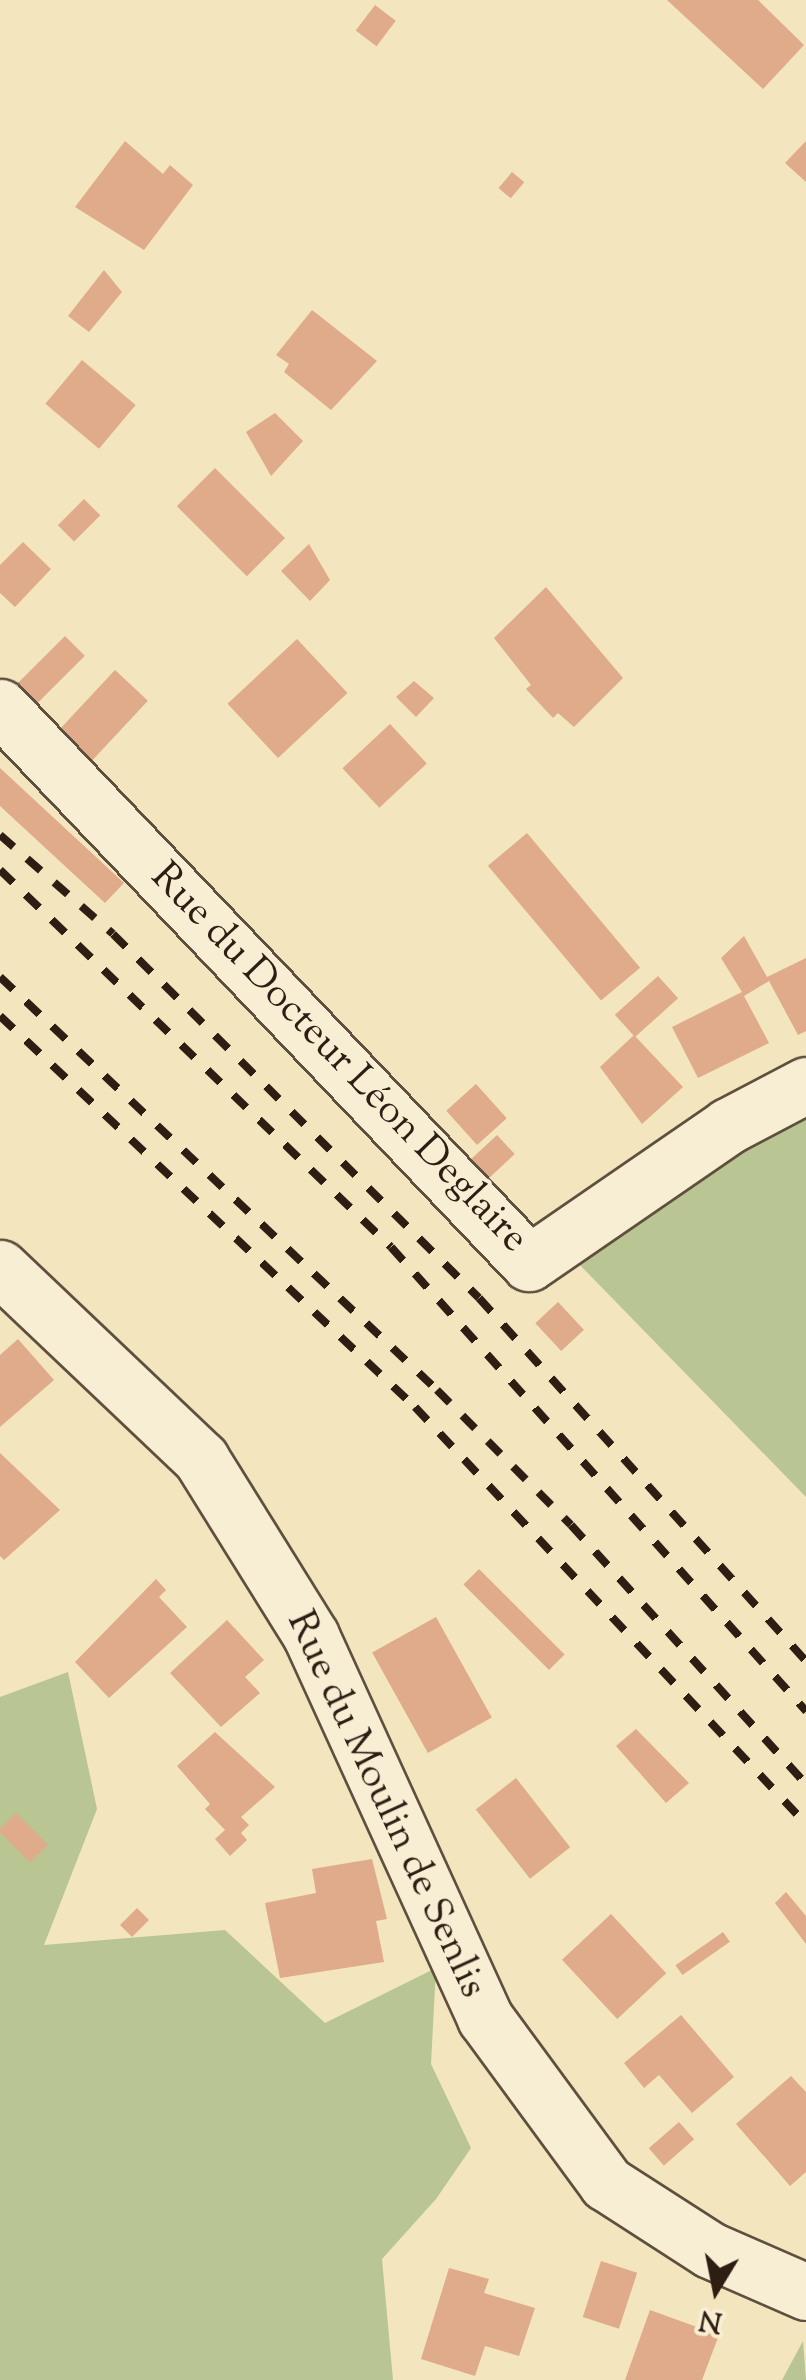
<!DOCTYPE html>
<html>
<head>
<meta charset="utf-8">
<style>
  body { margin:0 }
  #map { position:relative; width:806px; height:2380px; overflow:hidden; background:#f3e5bd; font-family:"Sorts Mill Goudy",serif }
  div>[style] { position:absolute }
  .green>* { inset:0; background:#b9c592 }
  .building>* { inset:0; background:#dfab8a; transform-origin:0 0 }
  .roads { filter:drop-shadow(2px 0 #5f4f3e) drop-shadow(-2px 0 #5f4f3e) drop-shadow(0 2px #5f4f3e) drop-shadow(0 -2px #5f4f3e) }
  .minor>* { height:55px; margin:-27.5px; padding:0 27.5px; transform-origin:27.5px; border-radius:27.5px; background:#f7eed4 }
  .rail>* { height:8px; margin-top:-4px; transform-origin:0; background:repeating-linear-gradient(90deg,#2e1d13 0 18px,transparent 0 36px) }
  span { translate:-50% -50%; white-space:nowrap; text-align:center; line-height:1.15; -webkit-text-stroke:8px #f7eed4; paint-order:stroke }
  .street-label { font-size:40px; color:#2e1d13 }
  .north { position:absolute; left:666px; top:2240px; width:100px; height:100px; -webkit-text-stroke:8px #f7eed4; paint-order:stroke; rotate:190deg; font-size:28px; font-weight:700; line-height:40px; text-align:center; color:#2e1d13 }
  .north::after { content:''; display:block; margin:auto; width:35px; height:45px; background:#2e1d13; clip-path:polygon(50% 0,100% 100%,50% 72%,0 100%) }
</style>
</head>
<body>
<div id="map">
  <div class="green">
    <i style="clip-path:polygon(806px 1118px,806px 1497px,577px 1262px,729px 1158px)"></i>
    <i style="clip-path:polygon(68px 1672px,97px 1809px,44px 1945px,225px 1930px,325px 2023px,436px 1968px,431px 2064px,471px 2148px,436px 2199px,382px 2259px,393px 2380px,0 2380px,0 1697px)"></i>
    <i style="clip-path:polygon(803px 2341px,806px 2380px,782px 2380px)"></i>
  </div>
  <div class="building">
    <i style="clip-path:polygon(667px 0,758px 0,804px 45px,763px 89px)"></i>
    <i style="left:375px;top:5px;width:26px;height:32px;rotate:37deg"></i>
    <i style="clip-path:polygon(125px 141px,163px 174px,170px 165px,193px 185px,144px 250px,75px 207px)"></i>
    <i style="clip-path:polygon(806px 141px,806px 182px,785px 163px)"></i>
    <i style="left:512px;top:172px;width:16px;height:21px;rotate:40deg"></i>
    <i style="clip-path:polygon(104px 270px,122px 292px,89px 332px,68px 316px)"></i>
    <i style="clip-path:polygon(312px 310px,377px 361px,331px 410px,284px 372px,289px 364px,276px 355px)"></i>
    <i style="left:82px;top:360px;width:70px;height:57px;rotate:40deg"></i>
    <i style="clip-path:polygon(275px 413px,303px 441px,271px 476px,246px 432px)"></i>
    <i style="left:215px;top:468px;width:99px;height:54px;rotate:45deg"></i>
    <i style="left:84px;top:499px;width:23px;height:37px;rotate:45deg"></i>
    <i style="clip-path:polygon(23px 542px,51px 569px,15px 607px,0 593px,0 565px)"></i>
    <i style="clip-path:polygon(309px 544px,330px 580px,310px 601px,281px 571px)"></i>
    <i style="clip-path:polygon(546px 587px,623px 678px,574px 727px,558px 713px,553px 718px,526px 689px,531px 685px,494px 638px)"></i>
    <i style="left:65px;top:636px;width:28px;height:80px;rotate:45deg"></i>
    <i style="left:297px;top:639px;width:74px;height:95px;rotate:47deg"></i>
    <i style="left:115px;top:670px;width:45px;height:93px;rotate:43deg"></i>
    <i style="clip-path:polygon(414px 681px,434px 698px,416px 717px,396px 697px)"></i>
    <i style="left:390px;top:724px;width:54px;height:65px;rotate:47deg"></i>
    <i style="clip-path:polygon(0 768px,124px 883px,105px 903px,0 806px)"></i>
    <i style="left:527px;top:833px;width:176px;height:51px;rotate:50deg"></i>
    <i style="clip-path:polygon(744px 936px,767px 977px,806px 958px,806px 1031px,798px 1035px,769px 981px,744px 996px,769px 1043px,698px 1078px,672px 1027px,742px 992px,721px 958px)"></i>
    <i style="left:658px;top:976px;width:30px;height:58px;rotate:48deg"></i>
    <i style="clip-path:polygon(634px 1035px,683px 1087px,642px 1124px,600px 1067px)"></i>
    <i style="left:476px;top:1084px;width:46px;height:40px;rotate:48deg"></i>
    <i style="left:497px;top:1135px;width:26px;height:44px;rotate:47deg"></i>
    <i style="left:558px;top:1302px;width:38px;height:31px;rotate:47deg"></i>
    <i style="clip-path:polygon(18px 1339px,54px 1380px,0 1427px,0 1355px)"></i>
    <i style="clip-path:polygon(0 1453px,60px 1510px,4px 1560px,0 1556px)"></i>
    <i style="left:479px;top:1569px;width:121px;height:22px;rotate:45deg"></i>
    <i style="clip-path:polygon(156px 1579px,166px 1590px,159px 1597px,187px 1627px,109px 1698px,75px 1662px)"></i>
    <i style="left:436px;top:1617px;width:115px;height:73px;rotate:61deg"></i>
    <i style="clip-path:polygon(227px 1620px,264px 1660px,245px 1677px,260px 1693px,221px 1727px,170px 1673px)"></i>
    <i style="clip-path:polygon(636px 1729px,689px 1783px,666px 1803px,616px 1746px)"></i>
    <i style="clip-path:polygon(215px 1732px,275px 1787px,241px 1817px,249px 1825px,241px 1833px,247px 1840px,230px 1856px,215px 1839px,225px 1830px,205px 1809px,210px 1804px,177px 1766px)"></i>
    <i style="left:516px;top:1778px;width:88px;height:51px;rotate:52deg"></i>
    <i style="left:16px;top:1813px;width:45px;height:25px;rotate:45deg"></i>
    <i style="clip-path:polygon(372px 1859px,387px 1919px,376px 1921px,384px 1962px,280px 1978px,265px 1903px,316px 1893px,312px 1869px)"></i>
    <i style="clip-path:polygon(786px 1892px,806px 1916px,806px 1944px,775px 1903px)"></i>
    <i style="left:137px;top:1908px;width:17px;height:24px;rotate:45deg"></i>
    <i style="left:611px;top:1914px;width:81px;height:67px;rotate:47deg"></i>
    <i style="left:723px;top:1932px;width:12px;height:58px;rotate:55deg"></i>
    <i style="clip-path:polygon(681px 2015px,734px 2077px,692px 2113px,659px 2075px,644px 2088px,624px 2063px)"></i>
    <i style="clip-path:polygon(791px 2076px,806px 2092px,806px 2172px,790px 2186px,736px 2124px)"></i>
    <i style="left:679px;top:2122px;width:23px;height:40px;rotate:49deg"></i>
    <i style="left:601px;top:2261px;width:38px;height:59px;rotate:18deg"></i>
    <i style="clip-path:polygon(449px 2268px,489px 2279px,484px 2293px,535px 2308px,519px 2356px,485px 2346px,475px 2376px,421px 2359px)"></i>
    <i style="clip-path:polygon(650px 2310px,719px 2335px,702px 2380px,625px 2380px)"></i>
  </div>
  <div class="roads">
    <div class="minor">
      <i style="left:0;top:707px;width:767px;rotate:46.43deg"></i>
      <i style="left:529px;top:1263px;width:242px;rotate:-34.5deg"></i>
      <i style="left:728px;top:1126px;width:88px;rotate:-27.7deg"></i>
      <i style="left:0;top:1268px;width:277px;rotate:43.5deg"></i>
      <i style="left:201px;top:1459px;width:208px;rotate:58.1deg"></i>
      <i style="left:311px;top:1636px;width:420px;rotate:65.5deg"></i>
      <i style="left:485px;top:2018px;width:205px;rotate:53.7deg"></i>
      <i style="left:606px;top:2183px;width:124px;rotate:32.8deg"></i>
      <i style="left:710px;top:2250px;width:105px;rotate:23.6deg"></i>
    </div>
  </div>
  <div class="rail">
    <i style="left:0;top:835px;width:150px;rotate:41.2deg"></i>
    <i style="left:113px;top:934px;width:516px;rotate:44.84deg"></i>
    <i style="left:479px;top:1298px;width:489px;rotate:48deg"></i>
    <i style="left:0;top:870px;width:543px;rotate:43.96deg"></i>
    <i style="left:391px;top:1247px;width:623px;rotate:48.19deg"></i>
    <i style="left:0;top:977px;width:601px;rotate:43.38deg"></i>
    <i style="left:437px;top:1390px;width:190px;rotate:45.2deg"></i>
    <i style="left:571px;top:1525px;width:350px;rotate:47.8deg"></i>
    <i style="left:0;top:1016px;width:570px;rotate:43.29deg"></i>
    <i style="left:415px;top:1407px;width:572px;rotate:46.84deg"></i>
  </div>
  <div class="street-label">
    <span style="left:338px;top:1059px;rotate:46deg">Rue du Docteur Léon Deglaire</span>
    <span style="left:385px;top:1805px;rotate:65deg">Rue du Moulin de Senlis</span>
  </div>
  <div class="north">N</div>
</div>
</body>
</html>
